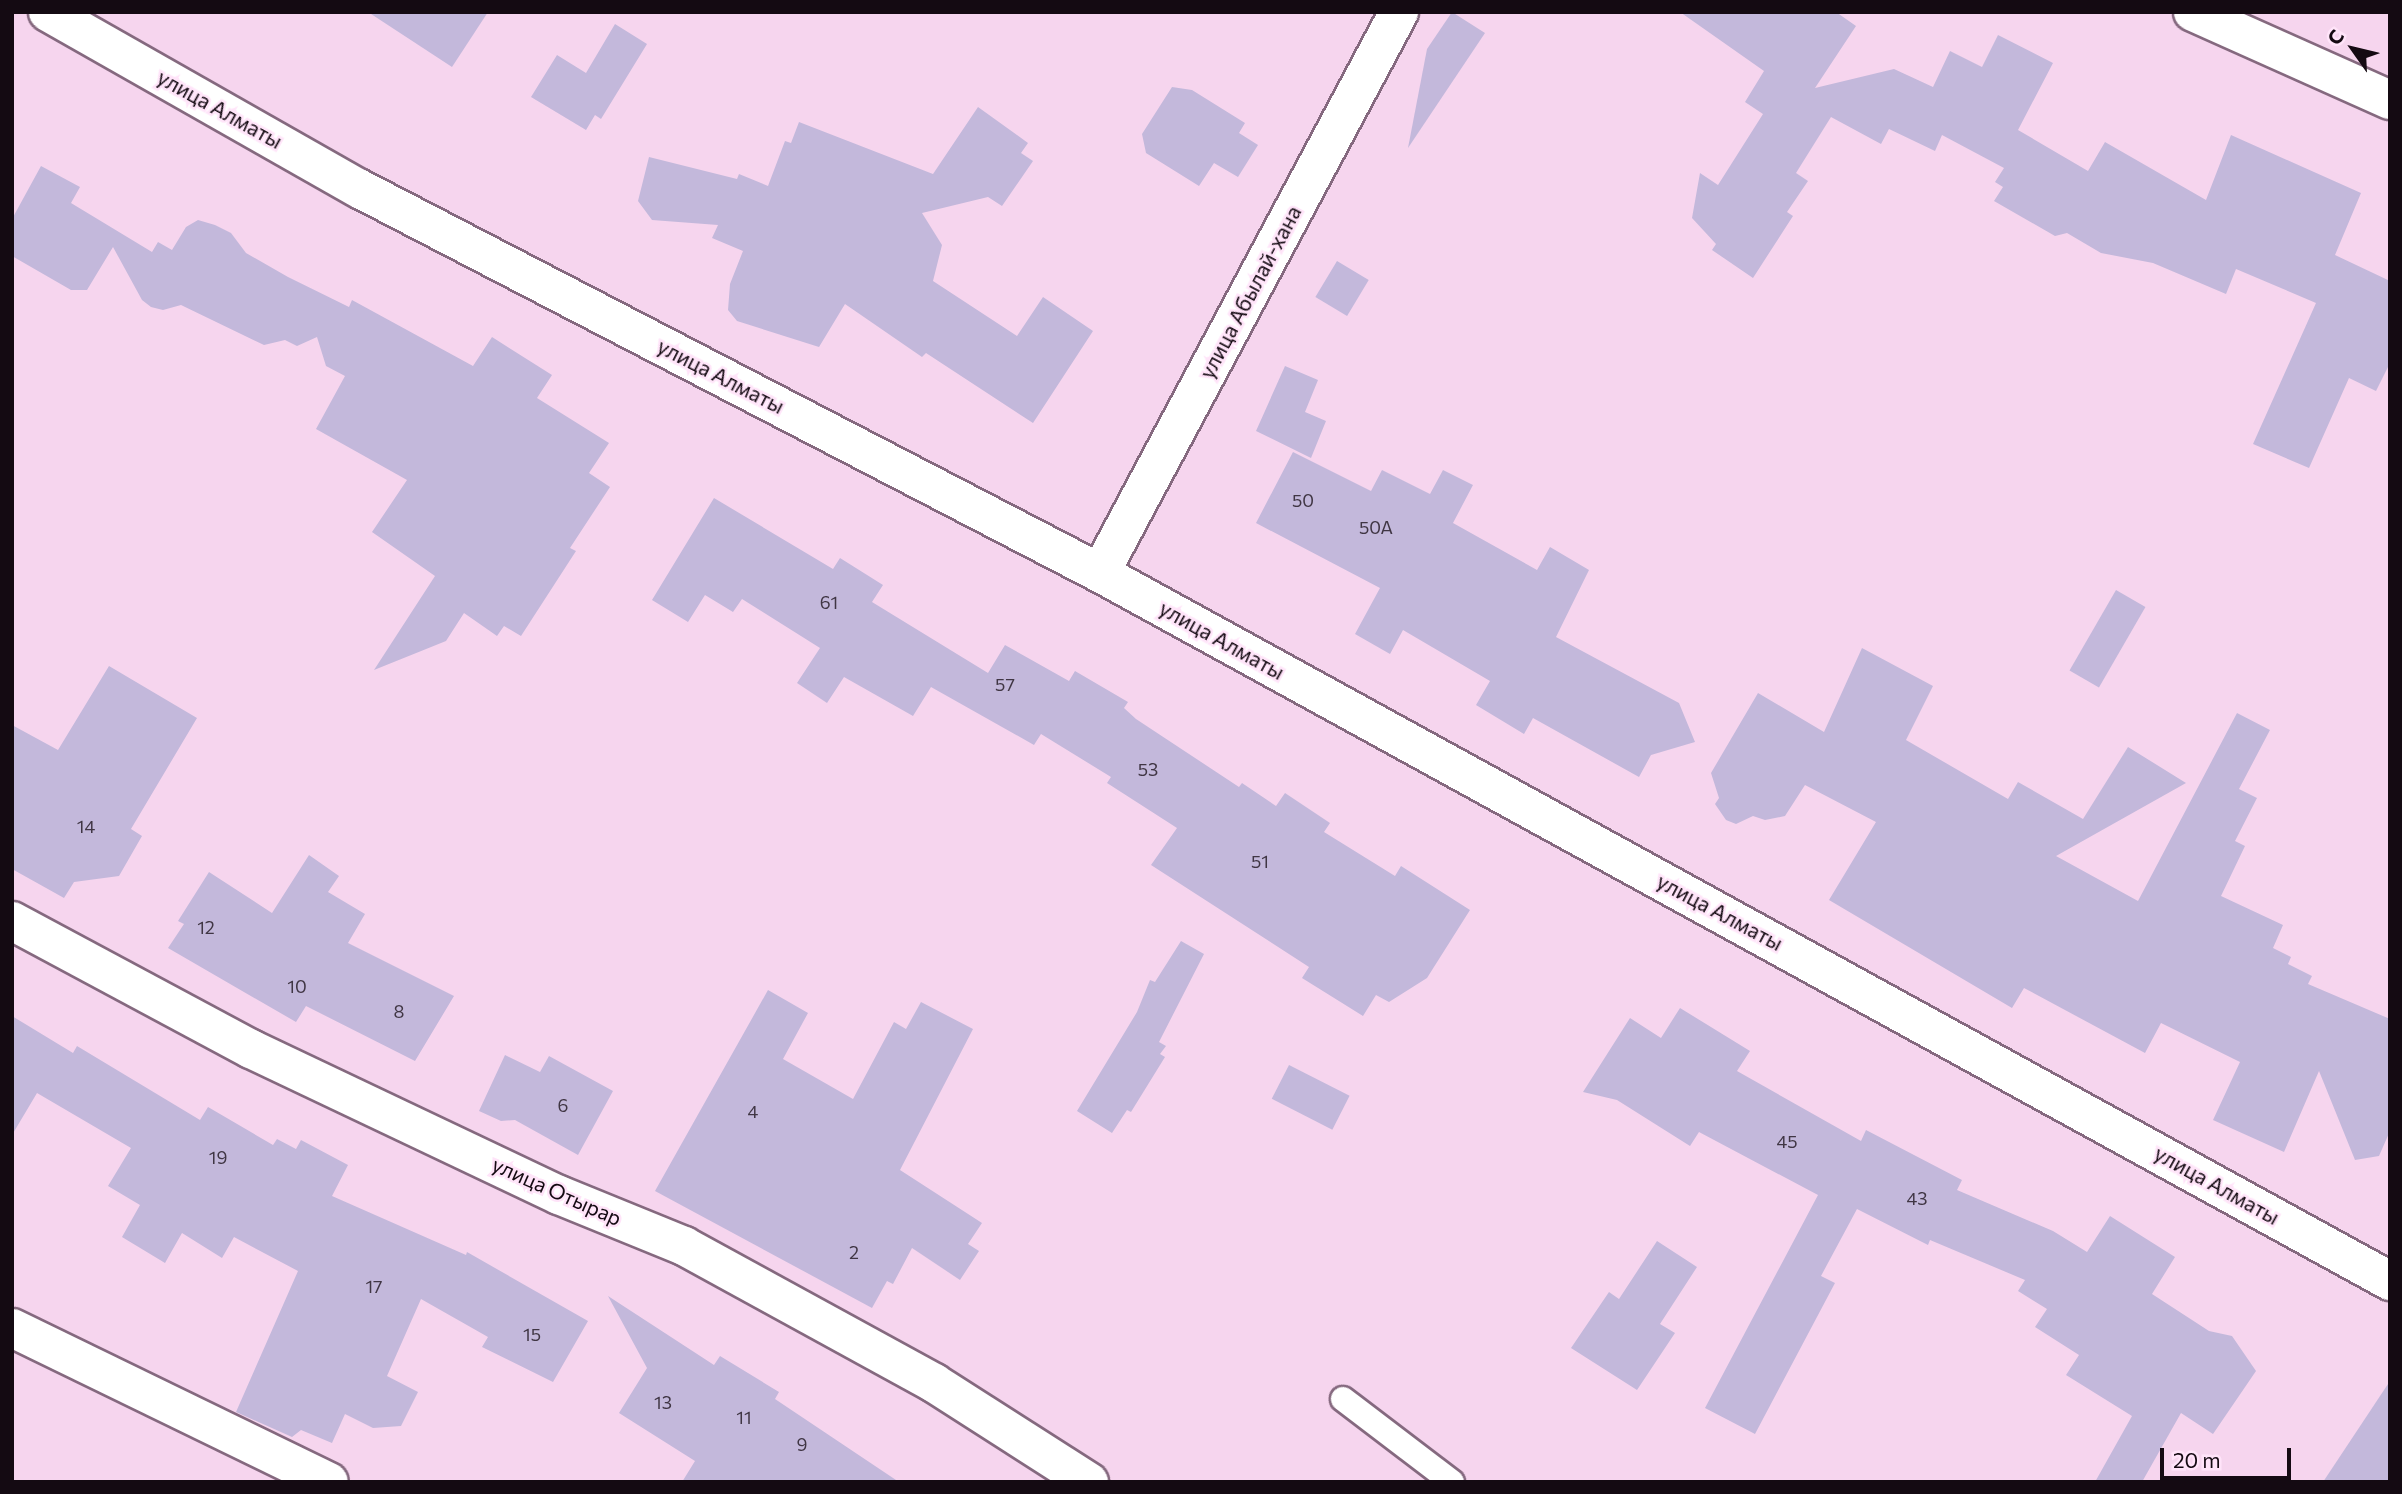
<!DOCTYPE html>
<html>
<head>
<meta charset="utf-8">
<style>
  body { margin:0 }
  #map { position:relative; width:2402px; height:1494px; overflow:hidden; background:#f6d5ee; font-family:Commissioner,sans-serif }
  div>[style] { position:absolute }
  .building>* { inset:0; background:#c3b8db; transform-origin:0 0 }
  .roads { filter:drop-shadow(2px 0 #85697f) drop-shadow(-2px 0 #85697f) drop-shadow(0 2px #85697f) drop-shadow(0 -2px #85697f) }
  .service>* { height:24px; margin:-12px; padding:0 12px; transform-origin:12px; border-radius:12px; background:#fff }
  .minor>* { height:38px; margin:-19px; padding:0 19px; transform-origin:19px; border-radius:19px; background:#fff }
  span { translate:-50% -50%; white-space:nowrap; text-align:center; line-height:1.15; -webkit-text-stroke:5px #ffe4f9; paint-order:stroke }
  .number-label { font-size:18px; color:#403644 }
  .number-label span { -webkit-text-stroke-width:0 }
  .street-label { font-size:21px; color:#140a12 }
  .frame { position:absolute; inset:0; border:14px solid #140a12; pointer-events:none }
  .north { position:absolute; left:2318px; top:14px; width:70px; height:70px; -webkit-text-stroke:5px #ffe4f9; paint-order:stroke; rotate:304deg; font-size:19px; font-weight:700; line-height:28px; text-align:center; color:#140a12 }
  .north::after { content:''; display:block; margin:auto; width:24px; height:32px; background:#140a12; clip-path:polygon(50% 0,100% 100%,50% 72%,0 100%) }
  .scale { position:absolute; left:2160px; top:1448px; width:131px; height:32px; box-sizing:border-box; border:4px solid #140a12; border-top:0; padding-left:9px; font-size:21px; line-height:24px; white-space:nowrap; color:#140a12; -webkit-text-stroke:5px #ffe4f9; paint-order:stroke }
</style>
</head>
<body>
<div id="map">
  <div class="building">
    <i style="clip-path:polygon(368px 12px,488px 12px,452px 67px)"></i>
    <i style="clip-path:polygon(1452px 12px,1485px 33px,1408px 148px,1427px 49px)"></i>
    <i style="clip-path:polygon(1680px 12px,1836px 12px,1856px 26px,1815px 88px,1894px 69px,1933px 87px,1950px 51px,1982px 67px,1998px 35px,2053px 63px,2018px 130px,2088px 171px,2105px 142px,2206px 200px,2231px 135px,2361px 193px,2335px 255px,2390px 281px,2390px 363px,2376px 391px,2349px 378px,2309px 468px,2253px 444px,2316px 303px,2236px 269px,2226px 294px,2153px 263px,2101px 253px,2067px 233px,2055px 236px,1994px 201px,2003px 187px,1995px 182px,2004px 168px,1942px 135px,1935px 151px,1889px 129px,1881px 144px,1831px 117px,1796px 173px,1808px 181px,1787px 212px,1793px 216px,1753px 278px,1712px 250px,1716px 244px,1692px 218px,1700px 173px,1718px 185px,1763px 114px,1745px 102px,1764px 71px)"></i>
    <i style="clip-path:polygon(615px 24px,647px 44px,601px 119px,595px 115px,586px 130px,531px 97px,557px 55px,586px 73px)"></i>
    <i style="clip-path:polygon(1172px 87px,1192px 90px,1245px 123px,1239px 133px,1258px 145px,1238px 177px,1214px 163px,1199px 186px,1146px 153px,1142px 134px)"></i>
    <i style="clip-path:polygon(978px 107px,1028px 143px,1021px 153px,1033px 161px,1002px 206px,988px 197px,922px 213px,942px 245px,933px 281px,1017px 336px,1043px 297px,1093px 331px,1033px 423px,926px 353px,922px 357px,845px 304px,819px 347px,737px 321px,728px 310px,730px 284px,743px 251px,712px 238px,718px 225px,652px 220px,638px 201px,649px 157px,737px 179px,739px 174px,768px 186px,785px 141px,791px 143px,799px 122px,933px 174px)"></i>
    <i style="clip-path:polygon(41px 166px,80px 187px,71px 203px,152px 252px,158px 242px,172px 250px,186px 227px,198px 220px,215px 225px,231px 233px,246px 253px,288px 277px,349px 307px,352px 300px,473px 366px,492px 337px,552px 375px,537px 398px,609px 443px,589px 473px,610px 487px,570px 548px,576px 551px,521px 636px,504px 626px,497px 636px,464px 613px,446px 641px,374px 670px,435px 576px,372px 532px,407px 480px,316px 429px,345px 376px,326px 366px,317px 337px,297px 346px,285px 340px,264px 345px,181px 305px,163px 310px,151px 307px,142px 300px,113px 247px,87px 290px,71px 290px,12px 256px,12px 219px)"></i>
    <i style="left:1337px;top:261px;width:37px;height:42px;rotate:31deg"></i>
    <i style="clip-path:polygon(1285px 366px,1318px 380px,1305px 412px,1326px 421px,1311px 458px,1256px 431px)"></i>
    <i style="clip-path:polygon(1293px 452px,1371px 491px,1382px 470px,1430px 494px,1443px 470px,1473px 485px,1453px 523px,1537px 570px,1550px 547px,1589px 570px,1556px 637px,1679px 703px,1695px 742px,1651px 755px,1639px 777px,1533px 718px,1524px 734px,1476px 705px,1490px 681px,1403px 630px,1390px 654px,1355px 634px,1380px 588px,1256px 523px)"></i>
    <i style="clip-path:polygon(714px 498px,833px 569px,840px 558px,883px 585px,872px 602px,988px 673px,1005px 645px,1069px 681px,1075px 671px,1128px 702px,1124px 708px,1136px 719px,1239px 787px,1242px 783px,1276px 806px,1285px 793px,1330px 823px,1324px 832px,1395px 876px,1401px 866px,1470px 910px,1427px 978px,1389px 1002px,1376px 995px,1363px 1016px,1302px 978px,1309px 967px,1151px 865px,1177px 828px,1107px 783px,1111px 777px,1041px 734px,1034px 745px,931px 687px,913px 716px,844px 677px,827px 703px,797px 683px,820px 648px,742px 599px,733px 612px,705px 595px,688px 622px,652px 600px)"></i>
    <i style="left:2116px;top:590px;width:34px;height:93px;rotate:30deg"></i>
    <i style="clip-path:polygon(1862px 648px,1933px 686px,1906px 740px,2008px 799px,2018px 782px,2083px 819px,2128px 747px,2186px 783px,2056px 856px,2138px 901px,2237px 713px,2270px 730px,2239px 789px,2257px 798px,2235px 841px,2245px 846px,2221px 896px,2283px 925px,2273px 948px,2291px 957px,2288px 964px,2312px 976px,2308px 984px,2390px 1019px,2390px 1131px,2379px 1156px,2355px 1160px,2319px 1071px,2284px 1152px,2213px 1120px,2240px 1062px,2161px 1023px,2145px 1053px,2024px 988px,2012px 1008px,1829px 900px,1876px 822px,1805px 785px,1785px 816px,1765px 820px,1753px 816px,1736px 824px,1726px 820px,1715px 804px,1719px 798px,1711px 773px,1758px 693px,1824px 732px)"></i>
    <i style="clip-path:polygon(109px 666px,197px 718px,131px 829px,142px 836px,119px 876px,74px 882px,64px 898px,12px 869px,12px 725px,58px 750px)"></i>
    <i style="clip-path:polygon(309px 855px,339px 876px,328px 892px,365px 914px,348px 943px,454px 996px,415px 1061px,306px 1006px,296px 1022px,168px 948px,184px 924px,178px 921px,209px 872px,272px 913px)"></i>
    <i style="clip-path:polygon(1181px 941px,1204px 954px,1159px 1042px,1166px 1046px,1160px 1054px,1165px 1057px,1131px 1112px,1127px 1110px,1112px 1133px,1077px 1111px,1137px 1012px,1150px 980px,1155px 982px)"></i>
    <i style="clip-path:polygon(768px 990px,808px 1013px,783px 1059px,853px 1099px,894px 1022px,906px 1029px,921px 1002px,973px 1029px,900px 1170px,982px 1223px,968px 1244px,979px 1251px,960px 1280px,912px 1248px,893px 1284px,887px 1281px,872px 1308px,655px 1191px)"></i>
    <i style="clip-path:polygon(1680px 1008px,1750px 1051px,1737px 1071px,1861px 1141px,1866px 1130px,1962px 1180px,1957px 1190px,2053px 1231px,2087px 1252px,2110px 1216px,2175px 1257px,2152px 1294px,2209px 1331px,2232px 1336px,2256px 1371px,2213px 1434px,2181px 1413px,2142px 1482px,2095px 1482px,2132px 1416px,2066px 1375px,2079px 1355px,2035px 1327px,2047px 1309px,2018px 1291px,2025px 1280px,1930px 1240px,1928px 1245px,1857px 1209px,1821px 1276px,1835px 1283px,1755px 1434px,1705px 1408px,1818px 1195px,1699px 1132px,1690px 1146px,1617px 1100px,1583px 1092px,1630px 1018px,1661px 1038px)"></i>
    <i style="clip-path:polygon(12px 1016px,73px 1053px,77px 1046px,200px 1120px,208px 1107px,273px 1145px,277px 1139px,296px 1149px,301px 1140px,348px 1165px,332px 1196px,466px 1255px,467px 1252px,588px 1321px,553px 1382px,482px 1347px,488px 1337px,421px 1299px,387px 1376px,418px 1392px,401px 1426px,373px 1428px,345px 1414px,332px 1443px,301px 1430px,292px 1437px,236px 1412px,298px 1271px,234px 1237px,222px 1258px,182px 1233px,165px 1263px,122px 1237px,140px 1205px,108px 1186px,131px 1148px,37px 1093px,12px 1135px)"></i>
    <i style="clip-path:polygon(505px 1055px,540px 1072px,549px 1056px,613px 1091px,578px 1155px,515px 1120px,501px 1121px,479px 1111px)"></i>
    <i style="left:1289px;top:1065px;width:68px;height:38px;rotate:27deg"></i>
    <i style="clip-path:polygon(1657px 1241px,1697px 1267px,1660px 1324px,1675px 1333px,1637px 1390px,1571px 1348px,1609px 1292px,1619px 1299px)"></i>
    <i style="clip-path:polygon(608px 1296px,714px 1365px,720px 1356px,779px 1392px,775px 1399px,899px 1482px,682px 1482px,695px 1461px,619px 1413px,647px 1368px)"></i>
    <i style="clip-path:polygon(2390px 1381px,2390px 1482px,2323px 1482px)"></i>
  </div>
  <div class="roads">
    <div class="service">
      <i style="left:1343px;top:1399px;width:137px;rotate:37.3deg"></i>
    </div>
    <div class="minor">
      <i style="left:48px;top:12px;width:359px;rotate:29.6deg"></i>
      <i style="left:360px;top:189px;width:834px;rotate:27.43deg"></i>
      <i style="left:1100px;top:573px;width:1472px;rotate:28.76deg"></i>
      <i style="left:2193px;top:12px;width:216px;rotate:24.1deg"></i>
      <i style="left:1100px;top:573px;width:636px;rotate:-61.94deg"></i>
      <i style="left:12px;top:921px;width:271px;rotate:28.2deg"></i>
      <i style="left:251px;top:1049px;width:341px;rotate:25.4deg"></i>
      <i style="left:559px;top:1195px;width:135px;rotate:22.2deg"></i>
      <i style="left:684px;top:1246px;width:285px;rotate:28.7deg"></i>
      <i style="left:934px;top:1383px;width:184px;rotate:32.6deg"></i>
      <i style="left:12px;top:1328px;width:352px;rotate:25.9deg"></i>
    </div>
  </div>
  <div class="number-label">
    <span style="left:1303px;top:500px">50</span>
    <span style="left:1376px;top:527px">50А</span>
    <span style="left:829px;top:602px">61</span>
    <span style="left:1005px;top:684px">57</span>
    <span style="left:1148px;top:769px">53</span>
    <span style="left:86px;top:826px">14</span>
    <span style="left:1260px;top:861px">51</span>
    <span style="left:206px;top:927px">12</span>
    <span style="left:297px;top:986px">10</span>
    <span style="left:399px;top:1011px">8</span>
    <span style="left:563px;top:1105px">6</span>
    <span style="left:753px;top:1111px">4</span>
    <span style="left:1787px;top:1141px">45</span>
    <span style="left:218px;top:1157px">19</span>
    <span style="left:1917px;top:1198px">43</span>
    <span style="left:854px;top:1252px">2</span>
    <span style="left:374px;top:1286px">17</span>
    <span style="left:532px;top:1334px">15</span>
    <span style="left:663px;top:1402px">13</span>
    <span style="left:744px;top:1417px">11</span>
    <span style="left:802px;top:1444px">9</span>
  </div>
  <div class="street-label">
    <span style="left:220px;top:109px;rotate:29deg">улица Алматы</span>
    <span style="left:1250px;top:292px;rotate:-62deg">улица Абылай-хана</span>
    <span style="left:721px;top:376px;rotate:27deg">улица Алматы</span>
    <span style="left:1222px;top:640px;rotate:29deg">улица Алматы</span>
    <span style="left:1720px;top:912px;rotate:28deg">улица Алматы</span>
    <span style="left:2217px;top:1185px;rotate:29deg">улица Алматы</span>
    <span style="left:557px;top:1191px;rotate:24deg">улица Отырар</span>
  </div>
  <div class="frame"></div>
  <div class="north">С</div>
  <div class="scale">20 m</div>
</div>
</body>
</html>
